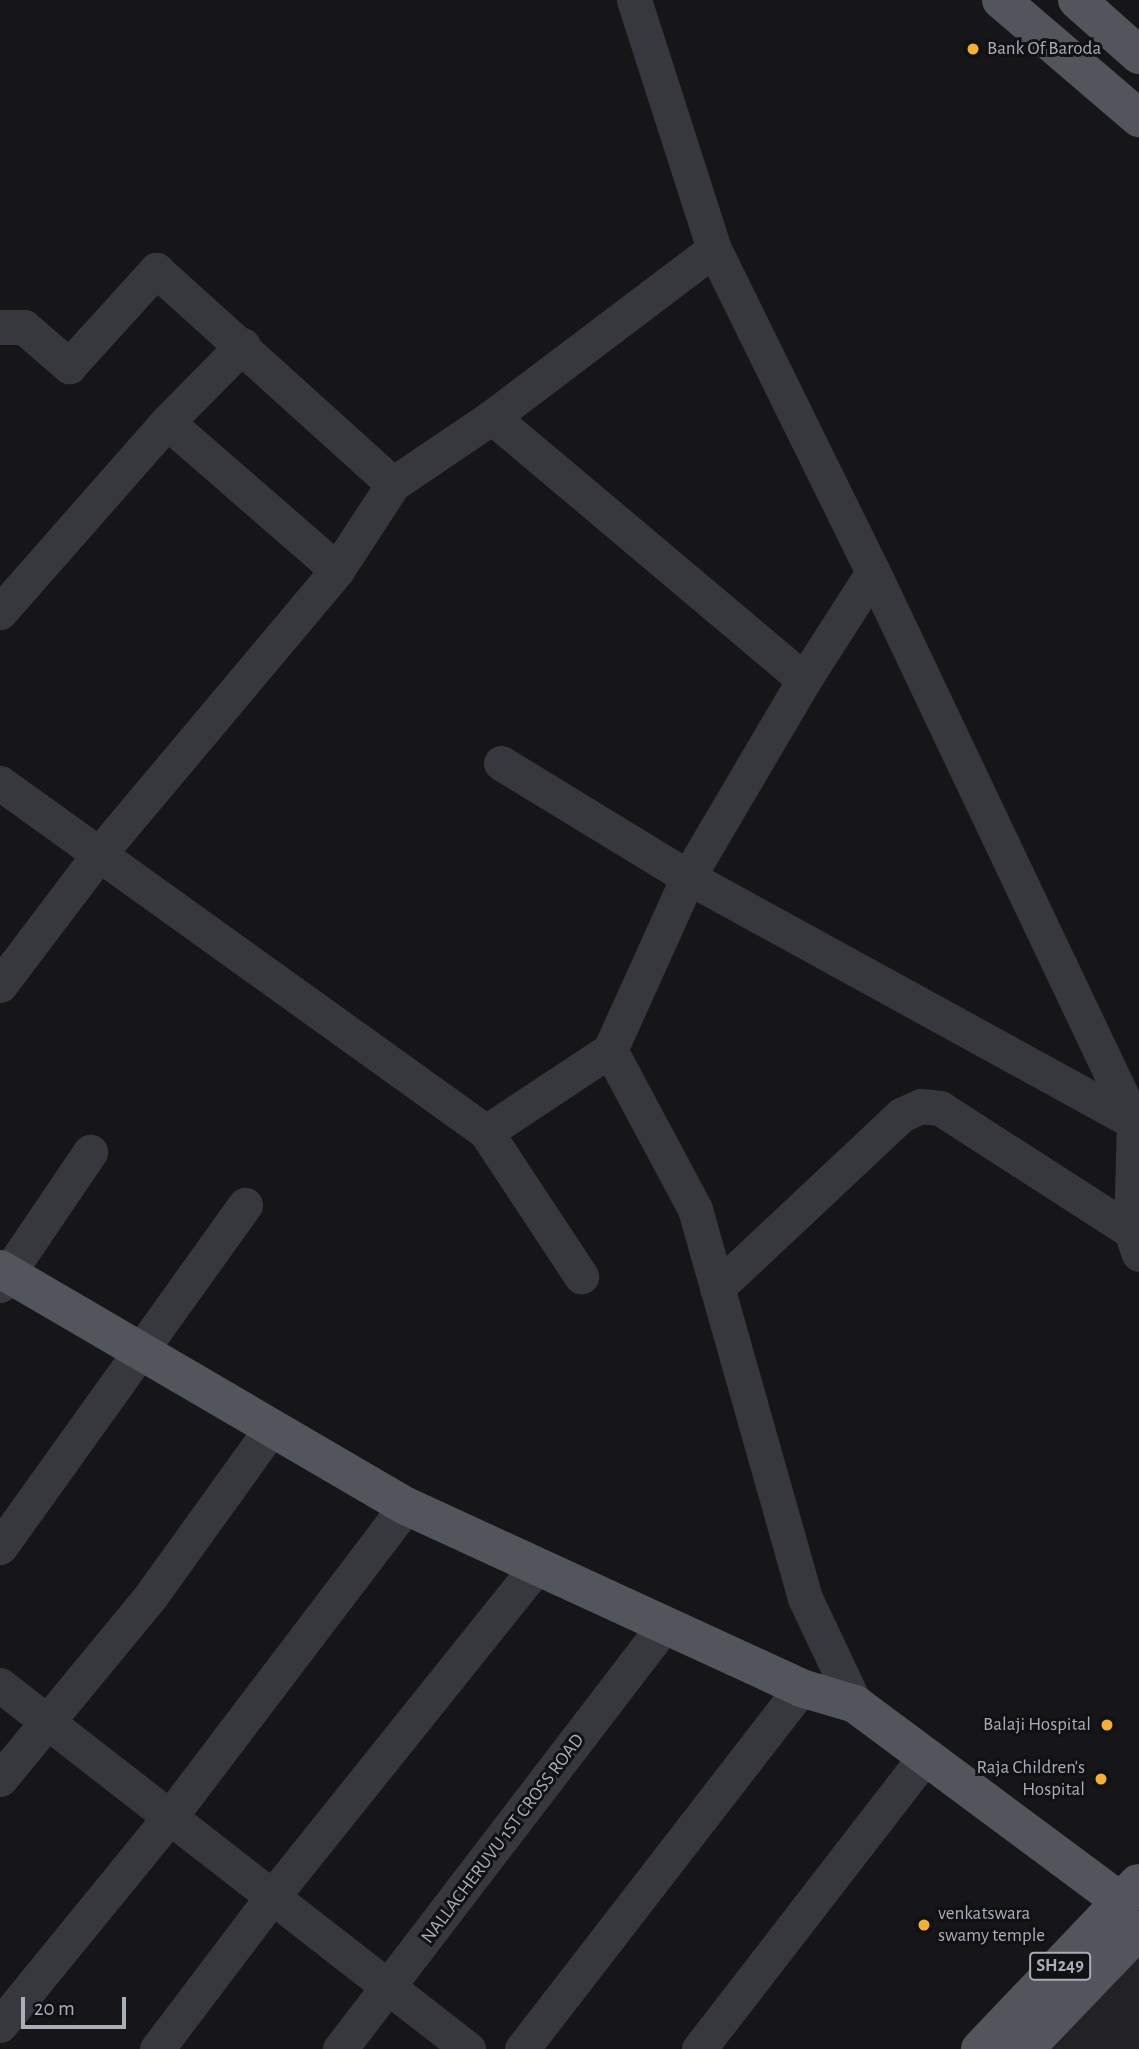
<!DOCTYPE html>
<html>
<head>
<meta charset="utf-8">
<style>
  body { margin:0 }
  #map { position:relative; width:1139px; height:2049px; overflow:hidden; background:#161618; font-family:"Alegreya Sans",sans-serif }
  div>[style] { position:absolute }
  .built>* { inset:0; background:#222225 }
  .minor>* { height:35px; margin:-17.5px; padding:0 17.5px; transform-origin:17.5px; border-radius:17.5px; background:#37383d }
  .major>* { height:38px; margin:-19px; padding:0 19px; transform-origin:19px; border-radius:19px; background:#53555c }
  .dots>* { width:19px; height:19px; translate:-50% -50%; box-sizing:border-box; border:4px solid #111113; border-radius:50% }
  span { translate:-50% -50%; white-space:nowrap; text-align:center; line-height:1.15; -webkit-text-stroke:6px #111113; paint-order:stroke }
  .shield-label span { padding:2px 5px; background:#111113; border:2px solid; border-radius:5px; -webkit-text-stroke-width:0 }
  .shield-label { font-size:18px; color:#a8adb8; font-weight:700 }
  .poi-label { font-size:19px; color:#a8adb8 }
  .left { translate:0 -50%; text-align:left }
  .right { translate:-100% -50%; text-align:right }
  .street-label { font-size:19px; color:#a8adb8 }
  .scale { position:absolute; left:21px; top:1997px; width:105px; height:32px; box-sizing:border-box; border:4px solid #a8adb8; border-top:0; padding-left:9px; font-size:21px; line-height:24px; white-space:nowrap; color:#a8adb8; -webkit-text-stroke:5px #111113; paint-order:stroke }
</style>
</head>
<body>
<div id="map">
  <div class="built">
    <i style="clip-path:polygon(1139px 1920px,1139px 2049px,1036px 2049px)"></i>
  </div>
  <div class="minor">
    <i style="left:634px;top:0;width:262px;rotate:72.2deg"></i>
    <i style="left:714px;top:249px;width:360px;rotate:63.8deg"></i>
    <i style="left:873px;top:572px;width:609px;rotate:64.61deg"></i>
    <i style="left:1134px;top:1122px;width:109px;rotate:91.6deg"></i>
    <i style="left:1131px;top:1231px;width:24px;rotate:71deg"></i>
    <i style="left:0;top:327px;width:24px"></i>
    <i style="left:24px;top:327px;width:60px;rotate:40.9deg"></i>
    <i style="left:69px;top:366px;width:130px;rotate:-47.8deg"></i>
    <i style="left:156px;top:270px;width:319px;rotate:42.1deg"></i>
    <i style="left:492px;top:417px;width:408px;rotate:40.1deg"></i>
    <i style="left:167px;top:422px;width:225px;rotate:41deg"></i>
    <i style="left:0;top:612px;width:253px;rotate:-48.7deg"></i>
    <i style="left:167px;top:422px;width:108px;rotate:-45.4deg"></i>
    <i style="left:501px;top:763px;width:219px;rotate:31.4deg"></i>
    <i style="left:688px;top:877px;width:509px;rotate:28.78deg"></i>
    <i style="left:1134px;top:1122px;width:7px;rotate:-63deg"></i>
    <i style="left:0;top:783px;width:598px;rotate:35.68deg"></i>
    <i style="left:486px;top:1132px;width:173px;rotate:56.6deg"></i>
    <i style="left:0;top:985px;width:164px;rotate:-52.9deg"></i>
    <i style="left:99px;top:854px;width:371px;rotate:-50deg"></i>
    <i style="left:337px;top:570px;width:103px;rotate:-56.9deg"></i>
    <i style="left:393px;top:484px;width:120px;rotate:-34.1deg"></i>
    <i style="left:492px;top:417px;width:278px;rotate:-37.1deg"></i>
    <i style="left:486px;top:1132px;width:149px;rotate:-33.5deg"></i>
    <i style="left:0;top:1285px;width:161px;rotate:-55.9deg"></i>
    <i style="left:717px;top:1288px;width:253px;rotate:-43.2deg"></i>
    <i style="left:901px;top:1115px;width:22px;rotate:-24deg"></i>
    <i style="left:921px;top:1106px;width:19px;rotate:6deg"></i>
    <i style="left:940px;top:1108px;width:227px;rotate:32.8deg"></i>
    <i style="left:0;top:1547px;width:421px;rotate:-54.4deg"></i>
    <i style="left:0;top:1685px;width:593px;rotate:37.87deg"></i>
    <i style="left:855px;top:1704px;width:117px;rotate:-115.3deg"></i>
    <i style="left:805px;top:1598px;width:404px;rotate:-105.8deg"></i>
    <i style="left:695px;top:1209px;width:180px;rotate:-118.1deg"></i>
    <i style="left:610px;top:1050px;width:190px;rotate:-65.7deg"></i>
    <i style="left:688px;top:877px;width:229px;rotate:-59.5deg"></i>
    <i style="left:804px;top:680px;width:128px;rotate:-57.4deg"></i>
    <i style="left:0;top:1779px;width:236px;rotate:-50.5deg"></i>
    <i style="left:150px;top:1597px;width:209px;rotate:-54.3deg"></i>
    <i style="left:0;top:2025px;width:267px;rotate:-50.8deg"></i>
    <i style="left:169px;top:1818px;width:392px;rotate:-52.8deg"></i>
    <i style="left:157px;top:2049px;width:191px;rotate:-52.9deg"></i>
    <i style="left:272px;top:1897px;width:422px;rotate:-51.3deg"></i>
    <i style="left:340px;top:2049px;width:531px;rotate:-52.57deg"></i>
    <i style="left:522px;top:2049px;width:456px;rotate:-52.3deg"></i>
    <i style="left:699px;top:2049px;width:371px;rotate:-52.3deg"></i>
  </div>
  <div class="major">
    <i style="left:1001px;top:0;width:182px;rotate:40.5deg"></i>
    <i style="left:1077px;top:0;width:83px;rotate:41.6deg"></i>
    <i style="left:0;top:1269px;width:470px;rotate:30.3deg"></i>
    <i style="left:406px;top:1506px;width:435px;rotate:24.7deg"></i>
    <i style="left:801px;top:1688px;width:56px;rotate:16.5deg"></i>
    <i style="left:855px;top:1704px;width:332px;rotate:36.6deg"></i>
    <i style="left:980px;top:2049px;width:229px;rotate:-46.4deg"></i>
    <i style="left:1025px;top:2049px;width:165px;rotate:-46.2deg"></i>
  </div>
  <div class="dots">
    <i style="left:973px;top:49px;background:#f2b134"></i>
    <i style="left:1107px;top:1725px;background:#f2b134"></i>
    <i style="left:1101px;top:1779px;background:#f2b134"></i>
    <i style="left:924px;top:1925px;background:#f2b134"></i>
  </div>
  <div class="shield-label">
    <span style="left:1060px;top:1966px">SH249</span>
  </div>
  <div class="poi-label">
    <span class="left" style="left:987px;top:49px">Bank Of Baroda</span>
    <span class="right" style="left:1091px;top:1725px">Balaji Hospital</span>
    <span class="right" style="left:1085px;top:1779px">Raja Children's<br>Hospital</span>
    <span class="left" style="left:938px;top:1925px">venkatswara<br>swamy temple</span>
  </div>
  <div class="street-label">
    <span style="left:503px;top:1839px;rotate:-53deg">NALLACHERUVU 1ST CROSS ROAD</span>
  </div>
  <div class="scale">20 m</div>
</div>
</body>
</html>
